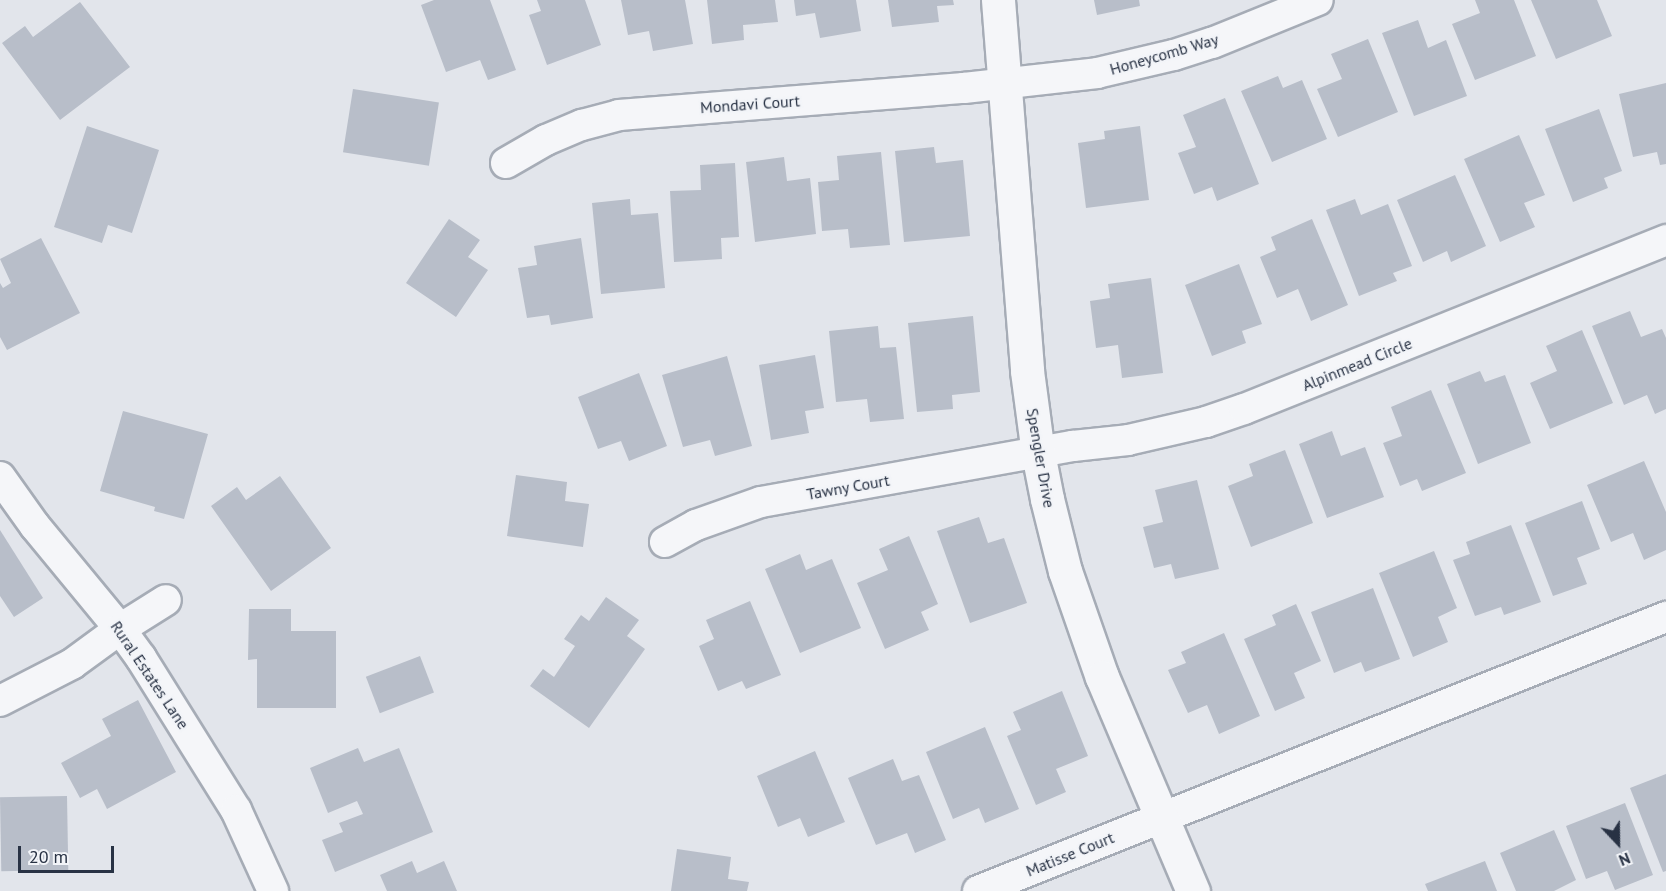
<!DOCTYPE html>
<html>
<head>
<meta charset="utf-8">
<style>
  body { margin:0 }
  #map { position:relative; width:1666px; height:891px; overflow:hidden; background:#e2e5eb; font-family:"PT Sans",sans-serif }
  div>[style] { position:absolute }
  .building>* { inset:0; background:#b8bec9; transform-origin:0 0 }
  .roads { filter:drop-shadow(2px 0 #a6acb6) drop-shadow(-2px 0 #a6acb6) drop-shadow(0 2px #a6acb6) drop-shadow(0 -2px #a6acb6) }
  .minor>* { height:30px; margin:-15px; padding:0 15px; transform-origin:15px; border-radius:15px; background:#f5f6f9 }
  .tertiary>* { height:33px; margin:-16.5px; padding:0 16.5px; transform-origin:16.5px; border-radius:16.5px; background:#f5f6f9 }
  span { translate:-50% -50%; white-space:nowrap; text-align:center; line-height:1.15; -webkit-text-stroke:4.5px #f2f4f8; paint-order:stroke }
  .street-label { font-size:16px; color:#283244 }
  .north { position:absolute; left:1588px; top:813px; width:60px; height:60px; -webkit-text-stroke:4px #f2f4f8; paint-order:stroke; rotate:158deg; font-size:16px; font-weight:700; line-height:24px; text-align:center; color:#283244 }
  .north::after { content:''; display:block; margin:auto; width:21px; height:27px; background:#283244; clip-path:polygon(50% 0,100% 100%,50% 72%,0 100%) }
  .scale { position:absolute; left:18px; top:846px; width:96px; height:27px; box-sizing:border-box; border:3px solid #283244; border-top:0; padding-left:8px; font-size:18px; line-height:21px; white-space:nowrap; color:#283244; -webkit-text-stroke:4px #f2f4f8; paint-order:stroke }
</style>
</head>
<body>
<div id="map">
  <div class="building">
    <i style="clip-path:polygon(434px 0,490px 0,516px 70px,488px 80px,480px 60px,446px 72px,421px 5px)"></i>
    <i style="clip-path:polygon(537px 0,585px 0,601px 45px,547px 65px,529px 15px,541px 11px)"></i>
    <i style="clip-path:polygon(621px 0,685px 0,693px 44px,653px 51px,649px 31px,628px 35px)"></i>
    <i style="clip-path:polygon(707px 0,775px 0,778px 22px,743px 25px,744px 40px,712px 44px)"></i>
    <i style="clip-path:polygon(794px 0,856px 0,861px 31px,820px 38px,815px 13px,796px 16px)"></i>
    <i style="clip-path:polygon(888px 0,953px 0,954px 5px,937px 6px,939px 22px,892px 27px)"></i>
    <i style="clip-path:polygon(1094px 0,1139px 0,1140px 6px,1097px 15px)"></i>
    <i style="clip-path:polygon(1475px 0,1514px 0,1536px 56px,1475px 80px,1452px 24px,1480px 13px)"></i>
    <i style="clip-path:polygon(1531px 0,1597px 0,1612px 36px,1556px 59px)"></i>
    <i style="clip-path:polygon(80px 2px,130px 67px,60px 120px,2px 43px,25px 26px,33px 37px)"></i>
    <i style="clip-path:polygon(1418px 20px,1428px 48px,1446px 40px,1467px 96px,1414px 116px,1382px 33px)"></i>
    <i style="clip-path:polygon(1368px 39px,1398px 112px,1338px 137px,1317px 89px,1342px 79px,1331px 54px)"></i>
    <i style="clip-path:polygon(1278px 76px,1283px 88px,1302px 80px,1327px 139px,1272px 162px,1241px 91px)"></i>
    <i style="clip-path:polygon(1666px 83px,1666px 164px,1660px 165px,1657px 152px,1633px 157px,1619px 94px)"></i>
    <i style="left:353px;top:89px;width:87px;height:64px;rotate:9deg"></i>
    <i style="clip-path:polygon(1225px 98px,1259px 184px,1217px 201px,1212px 187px,1194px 194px,1178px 153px,1196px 147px,1183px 115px)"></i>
    <i style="clip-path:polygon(1599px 109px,1622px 171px,1604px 178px,1608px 188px,1573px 202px,1545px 129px)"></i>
    <i style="clip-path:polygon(87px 126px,159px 150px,132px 233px,108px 225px,102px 243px,54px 227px)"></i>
    <i style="clip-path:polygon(1140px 126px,1149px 200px,1086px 208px,1078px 143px,1105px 139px,1104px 131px)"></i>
    <i style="clip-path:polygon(1519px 135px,1545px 195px,1524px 203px,1535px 227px,1500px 242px,1464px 159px)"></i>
    <i style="clip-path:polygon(934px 147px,936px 163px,963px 160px,970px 236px,904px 242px,895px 151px)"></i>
    <i style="clip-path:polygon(881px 152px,890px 245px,850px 248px,848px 229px,822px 231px,818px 182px,839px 180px,837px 156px)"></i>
    <i style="clip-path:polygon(784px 157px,787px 181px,810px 178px,816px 234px,755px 242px,746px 162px)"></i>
    <i style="clip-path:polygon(735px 163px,739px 237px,721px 238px,722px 259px,674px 262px,670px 191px,701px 190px,700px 165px)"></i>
    <i style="clip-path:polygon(1455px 175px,1486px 246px,1451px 262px,1447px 251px,1423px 262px,1397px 200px)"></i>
    <i style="clip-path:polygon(630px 199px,631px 215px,658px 213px,665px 288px,601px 294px,592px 203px)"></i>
    <i style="clip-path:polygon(1355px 199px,1361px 215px,1388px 204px,1412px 266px,1393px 273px,1397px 281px,1359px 296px,1326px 210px)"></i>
    <i style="clip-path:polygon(449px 219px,480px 240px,468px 257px,488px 270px,456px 317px,406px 283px)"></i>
    <i style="clip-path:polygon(1312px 219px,1348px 305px,1311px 321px,1298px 289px,1277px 298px,1260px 257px,1276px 250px,1271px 237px)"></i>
    <i style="clip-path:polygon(41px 238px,80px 313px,7px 350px,0 337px,0 283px,3px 288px,11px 283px,0 259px)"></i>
    <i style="clip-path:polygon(581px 238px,593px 318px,551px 325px,549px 315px,527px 318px,518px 268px,537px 265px,534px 246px)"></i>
    <i style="clip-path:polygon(1239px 264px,1262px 324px,1242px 331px,1246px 343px,1212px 356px,1185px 285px)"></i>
    <i style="clip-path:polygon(1151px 278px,1163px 373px,1122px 378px,1118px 345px,1096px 348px,1090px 301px,1110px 298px,1108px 284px)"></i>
    <i style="clip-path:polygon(1630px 311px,1641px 337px,1662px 329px,1666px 338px,1666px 409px,1655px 414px,1647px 395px,1624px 405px,1592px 326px)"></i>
    <i style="clip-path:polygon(973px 316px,980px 392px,952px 395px,953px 409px,917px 412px,908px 323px)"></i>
    <i style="clip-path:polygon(878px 326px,880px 348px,896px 347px,904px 419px,870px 422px,867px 399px,836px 402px,829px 331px)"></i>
    <i style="clip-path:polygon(1582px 330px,1613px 403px,1550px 429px,1530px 383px,1557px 371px,1546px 346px)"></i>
    <i style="clip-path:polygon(815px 355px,824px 408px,805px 411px,809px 433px,771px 440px,759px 365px)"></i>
    <i style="clip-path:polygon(727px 356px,752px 446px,715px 456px,710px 440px,683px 447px,662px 375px)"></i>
    <i style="clip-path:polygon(1480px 371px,1485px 382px,1505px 375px,1531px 443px,1478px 464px,1447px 384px)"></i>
    <i style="clip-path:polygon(639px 373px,667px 446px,629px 461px,621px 441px,598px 449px,578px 397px)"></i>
    <i style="clip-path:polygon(1431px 390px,1466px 473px,1422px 491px,1417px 479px,1400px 486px,1383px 443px,1402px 436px,1391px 407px)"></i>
    <i style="clip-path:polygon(123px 411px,208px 434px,184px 519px,154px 511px,155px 507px,100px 491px)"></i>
    <i style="clip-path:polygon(1332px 431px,1341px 456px,1365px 447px,1384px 497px,1327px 518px,1299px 444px)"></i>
    <i style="clip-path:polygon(1285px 450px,1313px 523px,1251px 547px,1228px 486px,1253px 476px,1249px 464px)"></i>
    <i style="clip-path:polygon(1644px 461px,1666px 512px,1666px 550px,1644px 560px,1633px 533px,1611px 542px,1587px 485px)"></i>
    <i style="clip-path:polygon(516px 475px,567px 482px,565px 501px,589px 504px,583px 547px,507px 536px)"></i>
    <i style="clip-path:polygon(280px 476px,331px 548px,271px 591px,211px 506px,237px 487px,246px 500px)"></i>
    <i style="clip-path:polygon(1197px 480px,1219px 569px,1175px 579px,1171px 564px,1154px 568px,1143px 527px,1163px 522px,1155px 490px)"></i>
    <i style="clip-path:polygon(1582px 501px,1600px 549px,1577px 558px,1587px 584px,1553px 596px,1525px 523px)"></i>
    <i style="clip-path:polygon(979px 517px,988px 543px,1004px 538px,1027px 603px,970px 623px,937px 531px)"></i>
    <i style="clip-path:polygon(1511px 525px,1541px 602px,1504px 615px,1501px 607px,1475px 616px,1453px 560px,1470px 554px,1466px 542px)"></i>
    <i style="clip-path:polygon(0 530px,43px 598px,14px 617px,0 596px)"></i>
    <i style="clip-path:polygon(909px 536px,938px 604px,921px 612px,929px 630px,885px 649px,857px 583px,888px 570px,879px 549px)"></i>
    <i style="clip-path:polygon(1434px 551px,1457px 608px,1438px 617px,1448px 642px,1413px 657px,1379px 573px)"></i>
    <i style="clip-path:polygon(800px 554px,806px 570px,832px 559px,861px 628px,800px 653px,765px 569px)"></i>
    <i style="clip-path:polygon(1373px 588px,1400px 659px,1365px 672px,1361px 662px,1334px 673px,1311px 612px)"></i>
    <i style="clip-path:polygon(606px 597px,639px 620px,627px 636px,645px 649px,589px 728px,530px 686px,543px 669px,554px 677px,575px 646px,564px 639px,581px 615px,589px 621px)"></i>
    <i style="clip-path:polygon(750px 601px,781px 675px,746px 689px,742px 681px,718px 691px,699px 646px,714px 639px,706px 620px)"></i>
    <i style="clip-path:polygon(1296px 604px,1321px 661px,1294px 673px,1305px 698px,1275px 711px,1244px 639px,1276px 625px,1272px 615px)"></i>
    <i style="clip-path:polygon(249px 609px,291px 609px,291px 631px,336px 631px,336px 708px,257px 708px,257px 659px,248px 660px)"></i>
    <i style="clip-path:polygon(1224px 633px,1260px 716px,1219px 734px,1207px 705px,1188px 713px,1168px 670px,1186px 663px,1181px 652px)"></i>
    <i style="left:420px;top:656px;width:39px;height:58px;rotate:69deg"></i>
    <i style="clip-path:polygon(1062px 691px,1088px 756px,1056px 769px,1066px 792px,1036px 805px,1007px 736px,1021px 730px,1013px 712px)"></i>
    <i style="clip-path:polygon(138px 700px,176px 772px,107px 809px,97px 789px,80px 798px,61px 763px,111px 736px,102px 719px)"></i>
    <i style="clip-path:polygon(985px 727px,1019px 809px,985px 823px,979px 808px,953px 819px,926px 752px)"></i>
    <i style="clip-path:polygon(358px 748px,364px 762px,399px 748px,433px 832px,335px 872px,322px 840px,343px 832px,339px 823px,363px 814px,357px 801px,328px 813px,310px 768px)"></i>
    <i style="clip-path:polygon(815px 751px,845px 822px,808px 837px,800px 818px,778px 827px,757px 776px)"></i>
    <i style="clip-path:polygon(893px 759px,902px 781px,919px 775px,946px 840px,915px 853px,907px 833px,876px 845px,848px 778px)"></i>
    <i style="clip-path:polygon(1666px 774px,1666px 871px,1663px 872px,1630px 788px)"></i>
    <i style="left:67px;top:796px;width:74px;height:67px;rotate:89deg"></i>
    <i style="clip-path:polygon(1625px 803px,1653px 875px,1615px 890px,1607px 871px,1586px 879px,1566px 826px)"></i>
    <i style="clip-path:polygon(1554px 830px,1576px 880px,1554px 891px,1516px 891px,1500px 853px)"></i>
    <i style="clip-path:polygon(677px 849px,731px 857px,728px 879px,749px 882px,747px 891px,671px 891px)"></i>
    <i style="clip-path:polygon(412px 861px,417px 873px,444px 861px,457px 891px,387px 891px,380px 875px)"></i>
    <i style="clip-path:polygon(1485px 861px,1497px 891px,1428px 891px,1425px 884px)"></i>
  </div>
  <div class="roads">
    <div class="minor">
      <i style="left:506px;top:163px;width:46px;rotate:-29.9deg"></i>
      <i style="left:546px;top:140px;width:39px;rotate:-23deg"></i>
      <i style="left:582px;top:125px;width:38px;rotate:-15deg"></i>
      <i style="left:619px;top:115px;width:346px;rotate:-4.5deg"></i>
      <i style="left:964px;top:88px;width:134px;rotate:-6.4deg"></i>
      <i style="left:1097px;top:73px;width:79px;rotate:-13.2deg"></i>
      <i style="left:1174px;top:55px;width:40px;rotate:-18deg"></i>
      <i style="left:1212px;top:43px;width:114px;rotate:-22.1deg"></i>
      <i style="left:0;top:477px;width:60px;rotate:54.5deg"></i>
      <i style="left:35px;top:526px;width:134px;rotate:50.5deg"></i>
      <i style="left:120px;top:629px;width:36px;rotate:54deg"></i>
      <i style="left:141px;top:658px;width:179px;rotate:58deg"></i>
      <i style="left:236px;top:810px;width:89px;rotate:65.4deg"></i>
      <i style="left:665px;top:542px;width:35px;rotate:-29deg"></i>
      <i style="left:696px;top:525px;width:69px;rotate:-19.5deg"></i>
      <i style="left:761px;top:502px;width:317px;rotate:-10.2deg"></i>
      <i style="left:1073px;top:446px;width:55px;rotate:-6.2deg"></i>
      <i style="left:1128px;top:440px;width:80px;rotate:-13deg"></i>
      <i style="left:1206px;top:422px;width:40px;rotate:-18.9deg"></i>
      <i style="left:1244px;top:409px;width:455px;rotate:-21.8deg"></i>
      <i style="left:0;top:701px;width:81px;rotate:-27.2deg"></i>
      <i style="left:72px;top:664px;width:59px;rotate:-36.1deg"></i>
      <i style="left:120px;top:629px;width:54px;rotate:-32.2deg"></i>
      <i style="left:978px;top:891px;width:741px;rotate:-21.72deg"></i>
    </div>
    <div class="tertiary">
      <i style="left:998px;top:0;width:372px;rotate:85.5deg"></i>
      <i style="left:1027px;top:371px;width:83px;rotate:82.4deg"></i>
      <i style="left:1038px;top:453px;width:47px;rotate:78.9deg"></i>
      <i style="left:1047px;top:499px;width:74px;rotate:76deg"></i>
      <i style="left:1065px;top:571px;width:112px;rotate:70.8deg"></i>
      <i style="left:1102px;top:677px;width:233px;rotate:67deg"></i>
    </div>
  </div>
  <div class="street-label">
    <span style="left:1164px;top:54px;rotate:-16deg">Honeycomb Way</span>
    <span style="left:750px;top:104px;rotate:-4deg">Mondavi Court</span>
    <span style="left:1357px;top:364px;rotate:-22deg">Alpinmead Circle</span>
    <span style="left:1041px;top:458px;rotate:80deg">Spengler Drive</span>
    <span style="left:848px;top:487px;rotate:-10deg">Tawny Court</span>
    <span style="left:150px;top:675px;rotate:56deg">Rural Estates Lane</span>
    <span style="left:1070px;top:854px;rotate:-22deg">Matisse Court</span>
  </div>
  <div class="north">N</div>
  <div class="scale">20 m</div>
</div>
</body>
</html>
